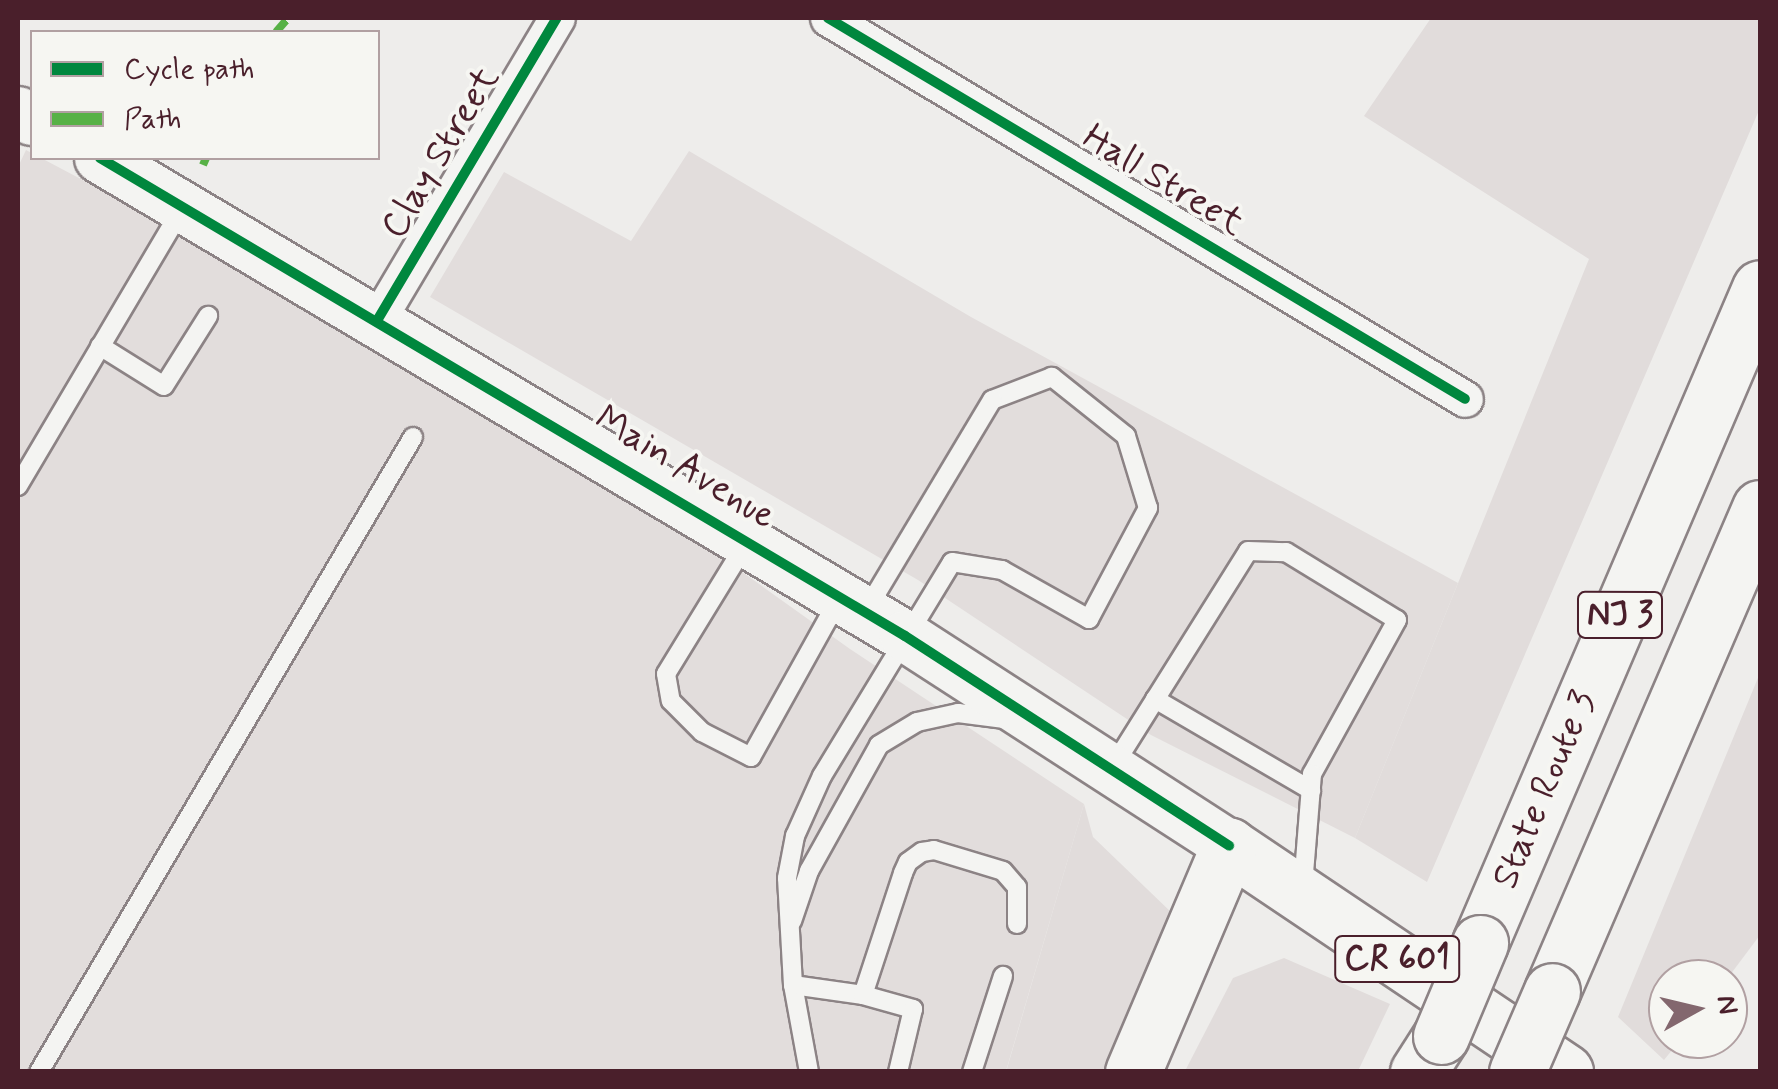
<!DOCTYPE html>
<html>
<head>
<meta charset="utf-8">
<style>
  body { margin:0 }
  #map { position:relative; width:1778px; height:1089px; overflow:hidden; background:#eeedeb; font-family:Mynerve,sans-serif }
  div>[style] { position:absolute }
  .built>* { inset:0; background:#e2dddc }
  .green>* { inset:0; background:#e1dcdb }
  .roads { filter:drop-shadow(2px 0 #8c8385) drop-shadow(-2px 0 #8c8385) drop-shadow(0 2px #8c8385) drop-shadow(0 -2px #8c8385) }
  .lane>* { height:18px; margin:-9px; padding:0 9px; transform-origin:9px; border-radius:9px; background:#f4f4f2 }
  .street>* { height:35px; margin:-17.5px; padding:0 17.5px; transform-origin:17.5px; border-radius:17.5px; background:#f4f4f2 }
  .secondary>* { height:50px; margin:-25px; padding:0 25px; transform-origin:25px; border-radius:25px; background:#f4f4f2 }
  .primary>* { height:55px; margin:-27.5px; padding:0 27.5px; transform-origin:27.5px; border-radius:27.5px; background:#f4f4f2 }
  .highway>* { height:55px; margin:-27.5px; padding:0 27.5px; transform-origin:27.5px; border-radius:27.5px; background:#f4f4f2 }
  .bridges { filter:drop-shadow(2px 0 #8c8385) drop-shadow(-2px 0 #8c8385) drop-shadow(0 2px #8c8385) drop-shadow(0 -2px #8c8385) }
  .highway-bridge>* { height:55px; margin:-27.5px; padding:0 27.5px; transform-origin:27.5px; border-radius:27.5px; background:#f4f4f2 }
  .quiet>* { height:8px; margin-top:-4px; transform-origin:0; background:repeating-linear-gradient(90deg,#57b146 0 15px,transparent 0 23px) }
  .cycleway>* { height:10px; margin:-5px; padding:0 5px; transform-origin:5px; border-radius:5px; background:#00873e }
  span { translate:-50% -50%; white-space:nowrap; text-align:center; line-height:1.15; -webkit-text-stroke:8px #f6f6f2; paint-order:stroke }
  .shield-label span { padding:2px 8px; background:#f6f6f2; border:2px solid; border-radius:8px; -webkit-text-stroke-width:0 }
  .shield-label { font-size:35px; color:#4a1f2b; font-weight:700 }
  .street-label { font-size:38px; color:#4a1f2b }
  .frame { position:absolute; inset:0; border:20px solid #4a1f2b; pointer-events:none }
  .legend { position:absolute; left:30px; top:30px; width:350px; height:130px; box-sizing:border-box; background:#f6f6f2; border:2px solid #b1a0a2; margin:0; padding:12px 18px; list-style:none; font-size:30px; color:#4a1f2b }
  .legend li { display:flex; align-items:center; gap:20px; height:50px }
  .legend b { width:50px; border:2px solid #b1a0a2 }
  .north { position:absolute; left:1648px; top:959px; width:100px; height:100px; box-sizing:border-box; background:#f6f6f2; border:2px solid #b1a0a2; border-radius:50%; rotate:82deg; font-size:28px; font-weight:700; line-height:40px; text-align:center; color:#4a1f2b }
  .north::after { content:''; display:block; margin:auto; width:35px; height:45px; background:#83676e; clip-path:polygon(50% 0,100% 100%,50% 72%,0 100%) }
</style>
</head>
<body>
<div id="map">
  <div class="built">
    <i style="clip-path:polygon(26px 150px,162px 222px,717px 554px,850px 649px,1084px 804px,1006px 1071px,18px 1071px,18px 167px)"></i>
    <i style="clip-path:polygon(689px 151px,971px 317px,1458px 583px,1355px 838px,1151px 735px,918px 580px,430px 297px,504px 172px,631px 241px)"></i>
  </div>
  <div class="green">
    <i style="clip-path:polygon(1431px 18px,1760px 18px,1760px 108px,1427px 882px,1355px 838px,1589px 259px,1364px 116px)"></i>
    <i style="clip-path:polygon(1760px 673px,1760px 935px,1727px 979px,1668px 979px,1668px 1039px,1681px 1039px,1664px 1060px,1618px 1017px)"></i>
    <i style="clip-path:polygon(1084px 804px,1093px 837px,1173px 914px,1119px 1071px,1006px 1072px)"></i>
    <i style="clip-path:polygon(1284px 958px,1390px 1004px,1358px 1071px,1185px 1071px,1233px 978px)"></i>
  </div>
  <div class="roads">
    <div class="lane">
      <i style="left:100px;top:346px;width:75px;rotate:32deg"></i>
      <i style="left:164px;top:386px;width:83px;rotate:-57.8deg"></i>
      <i style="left:18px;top:486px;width:322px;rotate:-59.4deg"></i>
      <i style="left:745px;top:545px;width:151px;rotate:121.5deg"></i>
      <i style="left:666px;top:674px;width:27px;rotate:80deg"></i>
      <i style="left:671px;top:701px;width:44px;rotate:45deg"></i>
      <i style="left:702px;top:732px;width:55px;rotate:27deg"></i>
      <i style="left:751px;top:757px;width:181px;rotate:-60.9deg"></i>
      <i style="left:1155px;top:699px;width:181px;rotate:30.3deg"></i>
      <i style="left:1114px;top:765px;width:252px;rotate:-57.9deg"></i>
      <i style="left:1248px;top:551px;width:38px;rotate:2deg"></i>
      <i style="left:1286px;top:552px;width:130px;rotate:31.5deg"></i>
      <i style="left:1397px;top:620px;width:176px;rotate:118.9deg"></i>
      <i style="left:1312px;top:774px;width:111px;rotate:94.6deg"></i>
      <i style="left:792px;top:921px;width:53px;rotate:-71.2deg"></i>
      <i style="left:809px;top:871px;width:144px;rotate:-60.9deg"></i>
      <i style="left:879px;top:745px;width:44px;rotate:-31.2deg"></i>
      <i style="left:917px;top:722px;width:42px;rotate:-12.4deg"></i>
      <i style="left:958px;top:713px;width:45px;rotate:7.6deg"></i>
      <i style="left:793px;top:985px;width:71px;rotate:8.1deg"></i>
      <i style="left:863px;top:995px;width:52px;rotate:15.6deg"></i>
      <i style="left:913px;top:1009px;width:65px;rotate:103.4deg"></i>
      <i style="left:863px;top:995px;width:128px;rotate:-71.8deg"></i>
      <i style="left:903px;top:873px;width:12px;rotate:-66deg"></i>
      <i style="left:908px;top:862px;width:17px;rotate:-36deg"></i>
      <i style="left:922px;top:852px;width:12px;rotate:-9deg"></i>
      <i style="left:934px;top:850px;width:72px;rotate:16.9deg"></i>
      <i style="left:1003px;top:871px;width:21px;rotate:49deg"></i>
      <i style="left:1017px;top:887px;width:37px;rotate:90deg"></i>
      <i style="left:39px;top:1072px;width:737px;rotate:-59.5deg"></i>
      <i style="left:809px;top:1072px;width:88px;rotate:-100.4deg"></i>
      <i style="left:793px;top:985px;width:107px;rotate:-93.2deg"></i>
      <i style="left:787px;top:878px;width:43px;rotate:-79.2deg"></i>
      <i style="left:795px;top:836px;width:66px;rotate:-65.8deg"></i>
      <i style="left:822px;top:776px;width:250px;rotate:-58.7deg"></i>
      <i style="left:952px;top:562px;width:51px;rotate:9.1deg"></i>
      <i style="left:1002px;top:570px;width:100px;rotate:29.4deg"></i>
      <i style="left:1089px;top:619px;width:126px;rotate:-62deg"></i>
      <i style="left:1148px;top:508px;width:75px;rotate:-107deg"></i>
      <i style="left:1126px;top:436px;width:95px;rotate:-141.4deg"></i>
      <i style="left:1052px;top:377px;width:64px;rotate:159deg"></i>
      <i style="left:992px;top:400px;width:244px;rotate:120.9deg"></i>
      <i style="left:972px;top:1072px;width:101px;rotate:-72.1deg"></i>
    </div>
    <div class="street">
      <i style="left:828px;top:18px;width:742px;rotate:30.88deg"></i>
      <i style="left:378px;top:319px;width:350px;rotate:-59.3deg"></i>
    </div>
    <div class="secondary">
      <i style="left:18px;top:112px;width:16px;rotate:30deg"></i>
      <i style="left:100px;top:158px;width:936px;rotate:30.7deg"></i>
      <i style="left:905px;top:636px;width:386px;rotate:32.9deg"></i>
    </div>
    <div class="primary">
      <i style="left:1229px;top:846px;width:405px;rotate:33.9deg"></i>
    </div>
    <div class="highway">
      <i style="left:1480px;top:943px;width:712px;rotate:-66.85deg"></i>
      <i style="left:1552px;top:991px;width:526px;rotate:-66.7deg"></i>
      <i style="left:1133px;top:1072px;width:246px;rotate:-67deg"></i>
      <i style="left:1418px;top:1072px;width:43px;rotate:-57.4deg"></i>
    </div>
  </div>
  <div class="bridges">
    <div class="highway-bridge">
      <i style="left:1441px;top:1036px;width:101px;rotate:-67.2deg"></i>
      <i style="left:1517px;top:1072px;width:88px;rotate:-66.6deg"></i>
    </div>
  </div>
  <div class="quiet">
    <i style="left:276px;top:32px;width:18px;rotate:-49deg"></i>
    <i style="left:203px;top:165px;width:8px;rotate:-67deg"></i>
  </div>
  <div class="cycleway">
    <i style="left:828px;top:18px;width:742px;rotate:30.88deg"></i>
    <i style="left:100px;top:158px;width:936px;rotate:30.7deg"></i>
    <i style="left:905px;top:636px;width:386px;rotate:32.9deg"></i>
    <i style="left:378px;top:319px;width:350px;rotate:-59.3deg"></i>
  </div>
  <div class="shield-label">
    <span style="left:1620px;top:615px">NJ 3</span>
    <span style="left:1397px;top:959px">CR 601</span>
  </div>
  <div class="street-label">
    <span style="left:441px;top:153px;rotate:-59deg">Clay Street</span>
    <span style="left:1163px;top:181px;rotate:31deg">Hall Street</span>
    <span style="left:685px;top:468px;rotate:31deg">Main Avenue</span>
    <span style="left:1545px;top:790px;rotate:-67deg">State Route 3</span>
  </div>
  <div class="frame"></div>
  <ul class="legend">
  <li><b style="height:12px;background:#00873e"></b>Cycle path</li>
  <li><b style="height:12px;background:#57b146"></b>Path</li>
  </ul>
  <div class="north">N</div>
</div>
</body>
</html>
